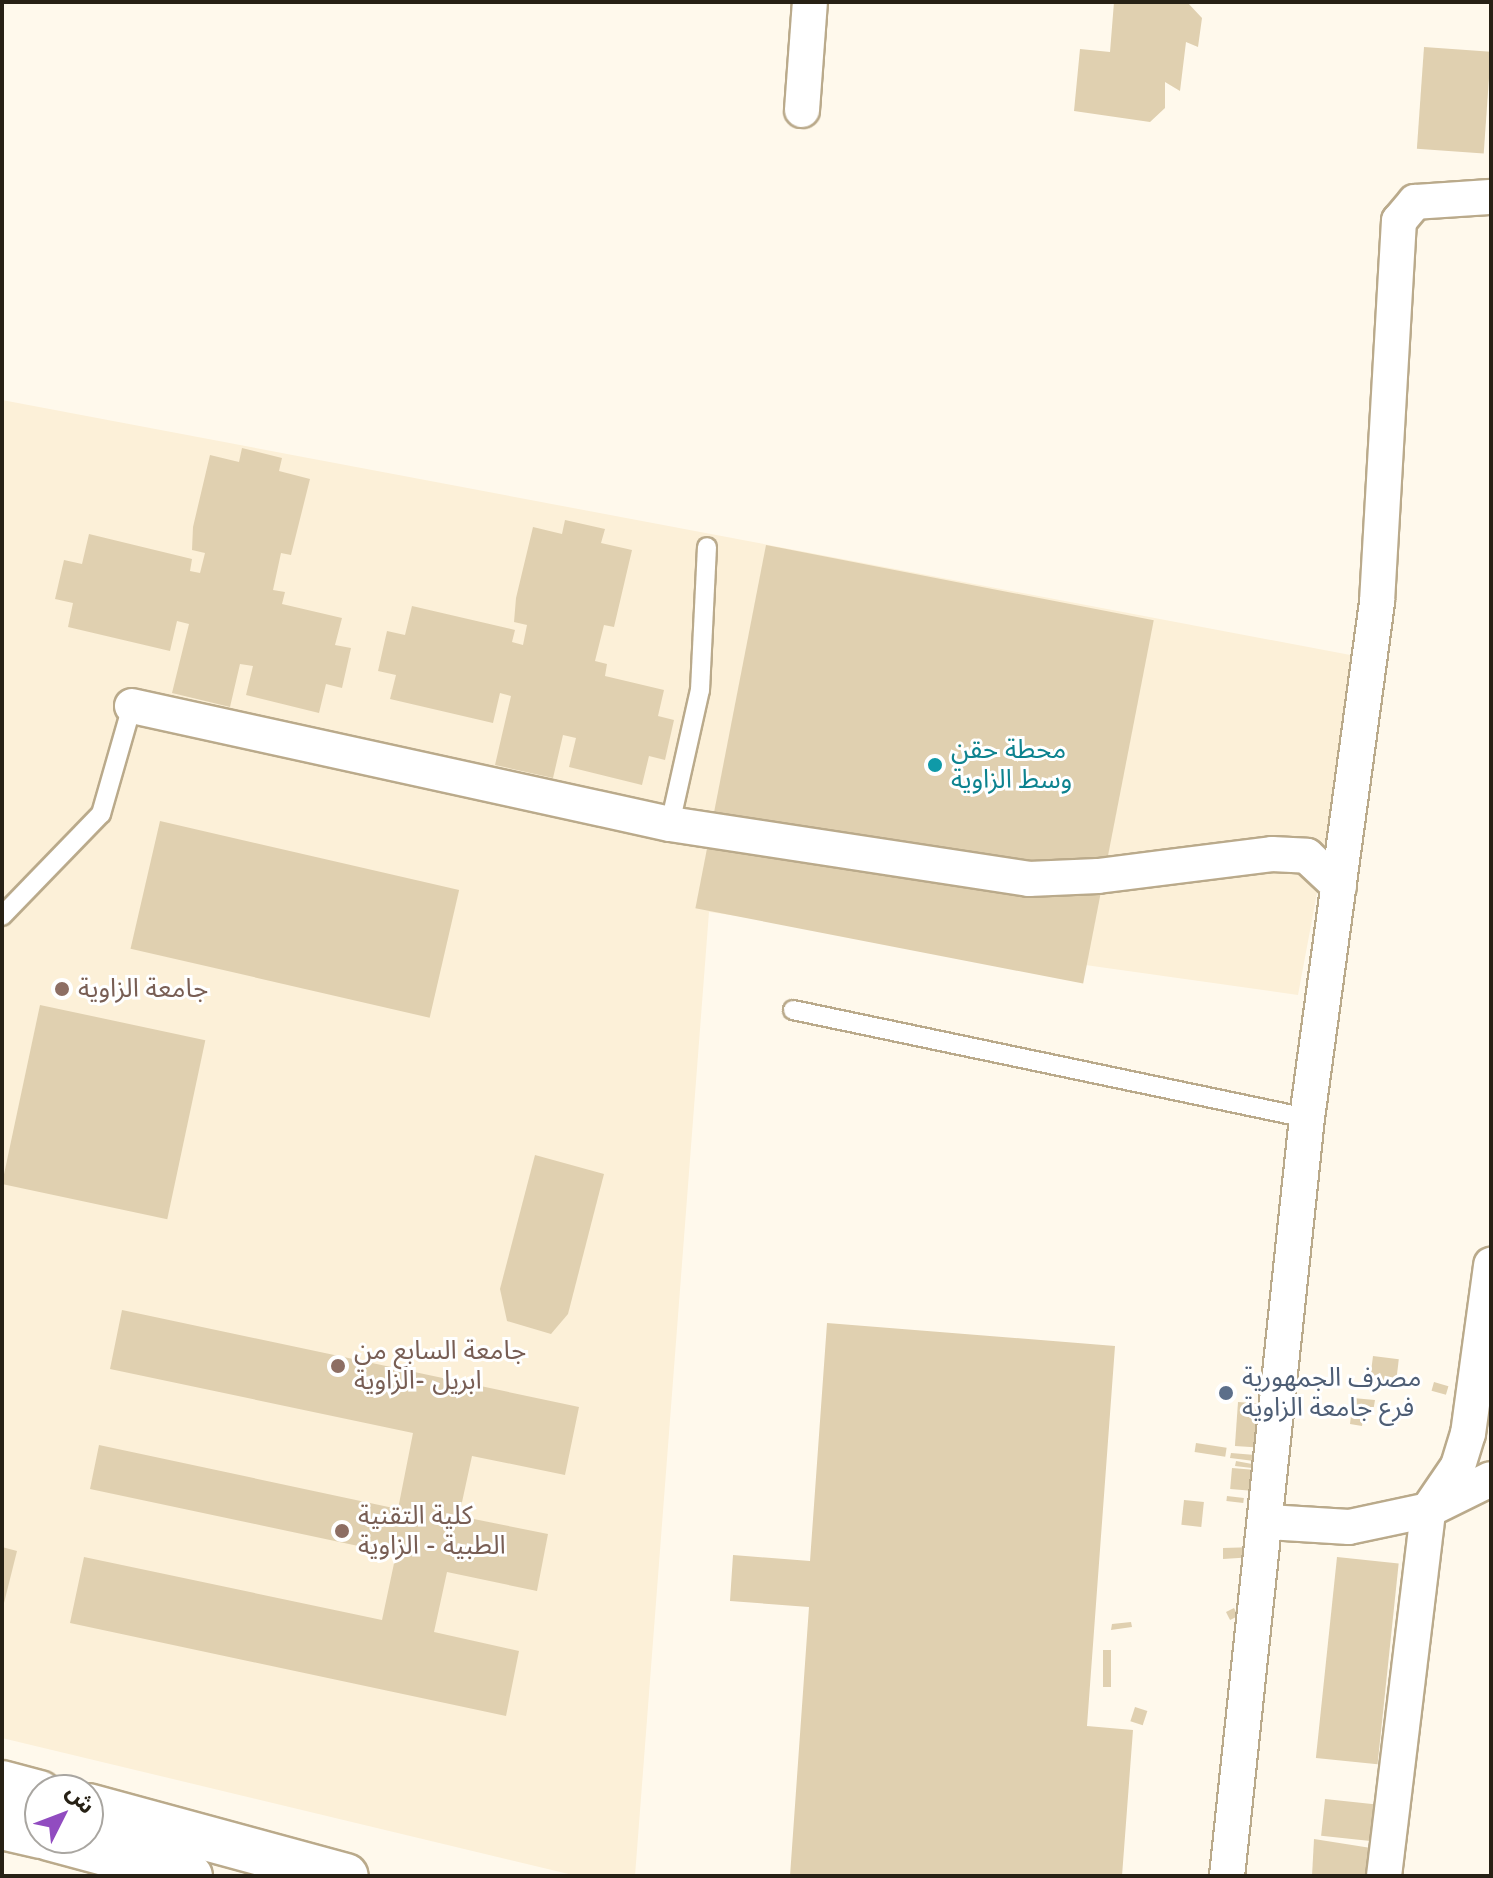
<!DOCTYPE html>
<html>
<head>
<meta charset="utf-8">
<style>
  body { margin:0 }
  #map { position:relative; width:1493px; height:1878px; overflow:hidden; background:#fff9ec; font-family:"Varela Round","Noto Sans Arabic",sans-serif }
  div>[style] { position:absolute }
  .built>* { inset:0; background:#fcf0d8 }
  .building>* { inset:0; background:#e0d0b0; transform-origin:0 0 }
  .roads { filter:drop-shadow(2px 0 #baaa8b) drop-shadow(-2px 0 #baaa8b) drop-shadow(0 2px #baaa8b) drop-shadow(0 -2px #baaa8b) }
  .service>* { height:18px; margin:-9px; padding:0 9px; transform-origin:9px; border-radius:9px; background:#fff }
  .minor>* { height:34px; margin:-17px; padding:0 17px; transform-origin:17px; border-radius:17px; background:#fff }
  .primary>* { height:44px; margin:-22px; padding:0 22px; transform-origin:22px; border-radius:22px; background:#fff }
  .dots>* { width:22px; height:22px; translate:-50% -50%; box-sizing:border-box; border:4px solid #fff; border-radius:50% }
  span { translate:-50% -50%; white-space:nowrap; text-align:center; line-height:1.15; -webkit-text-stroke:6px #fff; paint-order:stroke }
  .culture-label { font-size:26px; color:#0d838f }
  .left { translate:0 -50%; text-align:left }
  .education-label { font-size:26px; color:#785e54 }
  .service-label { font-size:26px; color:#4e5e75 }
  .frame { position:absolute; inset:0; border:4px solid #272115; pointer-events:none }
  .north { position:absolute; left:24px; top:1774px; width:80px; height:80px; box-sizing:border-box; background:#fff; border:2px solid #a9a6a1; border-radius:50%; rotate:48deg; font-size:22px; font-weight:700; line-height:32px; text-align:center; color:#272115 }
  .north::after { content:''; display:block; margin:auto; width:28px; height:36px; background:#914cc0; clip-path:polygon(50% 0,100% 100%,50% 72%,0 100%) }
</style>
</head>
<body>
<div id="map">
  <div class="built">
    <i style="clip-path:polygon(2px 400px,1361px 657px,1298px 995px,709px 912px,635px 1876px,577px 1876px,2px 1738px)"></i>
  </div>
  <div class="building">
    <i style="clip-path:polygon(1114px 2px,1187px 2px,1202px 18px,1198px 47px,1186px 42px,1180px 91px,1165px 82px,1165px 108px,1150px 122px,1074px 111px,1080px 49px,1110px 52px)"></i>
    <i style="left:1424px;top:47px;width:67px;height:102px;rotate:4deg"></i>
    <i style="clip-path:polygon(242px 448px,282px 458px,279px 471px,310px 479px,291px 555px,281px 553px,273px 590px,285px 592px,282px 604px,342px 618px,335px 645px,351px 648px,342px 688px,326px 684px,319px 713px,246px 695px,253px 666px,240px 664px,230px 707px,172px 693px,189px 624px,177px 621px,170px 651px,68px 627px,73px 603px,55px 599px,64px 560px,82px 564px,89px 534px,192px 559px,190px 571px,200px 573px,205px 553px,192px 550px,193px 527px,210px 455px,239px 462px)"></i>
    <i style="clip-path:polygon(565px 520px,605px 529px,601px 543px,632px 550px,614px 627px,604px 625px,595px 661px,607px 664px,605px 676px,664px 690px,658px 716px,674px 720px,665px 760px,649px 756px,642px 785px,569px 767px,576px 738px,563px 735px,553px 778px,495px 765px,511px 696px,500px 693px,493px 723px,390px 699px,396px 675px,378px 671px,387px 631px,405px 635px,412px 606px,515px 630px,512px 642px,523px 645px,527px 625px,514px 622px,516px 598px,533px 527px,562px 534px)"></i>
    <i style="left:766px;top:545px;width:395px;height:370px;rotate:11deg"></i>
    <i style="left:160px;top:821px;width:307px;height:131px;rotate:13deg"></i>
    <i style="left:40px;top:1005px;width:169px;height:183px;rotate:12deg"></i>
    <i style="clip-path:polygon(535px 1155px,604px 1174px,568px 1314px,551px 1334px,507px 1321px,500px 1289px)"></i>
    <i style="clip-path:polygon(122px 1310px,579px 1407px,565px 1475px,472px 1456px,459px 1516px,548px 1534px,537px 1591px,447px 1572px,434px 1632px,519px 1651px,506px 1716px,70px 1623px,84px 1557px,382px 1620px,396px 1554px,90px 1489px,99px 1445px,398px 1509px,413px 1433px,110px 1369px)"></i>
    <i style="clip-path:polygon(827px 1323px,1115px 1346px,1087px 1726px,1133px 1730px,1122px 1876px,790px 1876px,809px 1607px,730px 1601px,733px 1555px,810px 1561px)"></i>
    <i style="left:1373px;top:1356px;width:26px;height:27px;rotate:7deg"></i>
    <i style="left:1434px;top:1382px;width:15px;height:9px;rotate:16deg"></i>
    <i style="clip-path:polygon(1353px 1398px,1375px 1400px,1373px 1412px,1364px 1411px,1362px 1426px,1350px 1424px)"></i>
    <i style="left:1238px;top:1402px;width:27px;height:44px;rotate:4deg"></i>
    <i style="left:1196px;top:1443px;width:31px;height:9px;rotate:9deg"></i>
    <i style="clip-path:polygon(1231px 1453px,1255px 1455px,1254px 1461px,1230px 1458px)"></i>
    <i style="clip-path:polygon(1236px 1461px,1252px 1464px,1252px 1468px,1235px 1466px)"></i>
    <i style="left:1232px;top:1468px;width:24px;height:21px;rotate:5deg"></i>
    <i style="left:1227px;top:1496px;width:17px;height:5px;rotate:7deg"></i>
    <i style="left:1184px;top:1500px;width:20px;height:25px;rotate:6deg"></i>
    <i style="clip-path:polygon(2px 1547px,17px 1551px,3px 1607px,2px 1607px)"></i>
    <i style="clip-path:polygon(1256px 1547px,1254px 1557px,1223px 1559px,1223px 1548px)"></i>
    <i style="left:1337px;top:1557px;width:62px;height:202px;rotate:6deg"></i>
    <i style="left:1234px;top:1608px;width:9px;height:9px;rotate:63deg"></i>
    <i style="clip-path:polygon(1131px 1622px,1132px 1627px,1111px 1630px,1112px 1624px)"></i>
    <i style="left:1103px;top:1650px;width:8px;height:37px"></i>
    <i style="left:1135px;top:1707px;width:13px;height:15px;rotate:18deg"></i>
    <i style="left:1325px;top:1799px;width:59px;height:37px;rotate:6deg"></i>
    <i style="clip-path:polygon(1314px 1839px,1371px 1848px,1369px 1876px,1312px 1876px)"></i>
  </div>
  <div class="roads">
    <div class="service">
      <i style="left:670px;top:824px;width:137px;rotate:-77.4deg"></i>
      <i style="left:700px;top:690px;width:143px;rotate:-87.2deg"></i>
      <i style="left:2px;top:916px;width:142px;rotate:-45.9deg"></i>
      <i style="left:101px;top:814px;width:112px;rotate:-74deg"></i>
      <i style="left:793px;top:1010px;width:525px;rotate:11.87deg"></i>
    </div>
    <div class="minor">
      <i style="left:802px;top:110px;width:108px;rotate:-85.8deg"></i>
      <i style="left:132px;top:706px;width:551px;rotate:12.37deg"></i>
      <i style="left:670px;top:824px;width:363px;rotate:8.7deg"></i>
      <i style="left:1029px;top:879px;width:69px;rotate:-2.5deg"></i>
      <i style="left:1098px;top:876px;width:175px;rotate:-7.2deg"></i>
      <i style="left:1272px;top:854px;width:35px;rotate:3deg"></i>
      <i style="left:1307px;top:856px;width:44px;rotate:43.2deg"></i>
      <i style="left:1268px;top:1522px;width:81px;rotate:3.5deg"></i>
      <i style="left:1349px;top:1527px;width:81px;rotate:-12.1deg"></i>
      <i style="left:1428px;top:1510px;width:70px;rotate:-26.2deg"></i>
      <i style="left:1227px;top:1876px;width:762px;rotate:-83.98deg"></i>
      <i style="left:1307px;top:1118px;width:521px;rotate:-82.27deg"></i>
      <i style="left:1377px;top:602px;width:382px;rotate:-86.7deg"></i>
      <i style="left:1399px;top:221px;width:25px;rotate:-50deg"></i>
      <i style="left:1415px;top:202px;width:76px;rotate:-3.8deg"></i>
      <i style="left:1384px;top:1876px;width:369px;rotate:-83.1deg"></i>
      <i style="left:1428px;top:1510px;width:53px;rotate:-55.7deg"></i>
      <i style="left:1458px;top:1466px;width:34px;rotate:-73deg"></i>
      <i style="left:1468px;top:1434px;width:171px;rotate:-82.2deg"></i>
    </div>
    <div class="primary">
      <i style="left:2px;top:1783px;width:39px;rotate:15deg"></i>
      <i style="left:88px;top:1806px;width:267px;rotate:15.2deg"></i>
      <i style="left:2px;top:1827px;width:39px;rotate:13deg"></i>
      <i style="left:49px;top:1838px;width:146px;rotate:15.1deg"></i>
    </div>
  </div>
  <div class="dots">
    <i style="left:935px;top:765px;background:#0f9aa8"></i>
    <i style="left:62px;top:989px;background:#8d6e63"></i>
    <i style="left:338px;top:1366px;background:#8d6e63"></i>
    <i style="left:1226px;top:1393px;background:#5c6f8a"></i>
    <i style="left:342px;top:1531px;background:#8d6e63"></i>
  </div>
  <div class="culture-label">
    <span class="left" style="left:951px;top:765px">محطة حقن<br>وسط الزاوية</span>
  </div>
  <div class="education-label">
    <span class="left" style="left:78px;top:989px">جامعة الزاوية</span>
    <span class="left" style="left:354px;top:1366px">جامعة السابع من<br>ابريل -الزاوية</span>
    <span class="left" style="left:358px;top:1531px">كلية التقنية<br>الطبية - الزاوية</span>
  </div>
  <div class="service-label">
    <span class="left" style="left:1242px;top:1393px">مصرف الجمهورية<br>فرع جامعة الزاوية</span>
  </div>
  <div class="frame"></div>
  <div class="north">ش</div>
</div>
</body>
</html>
